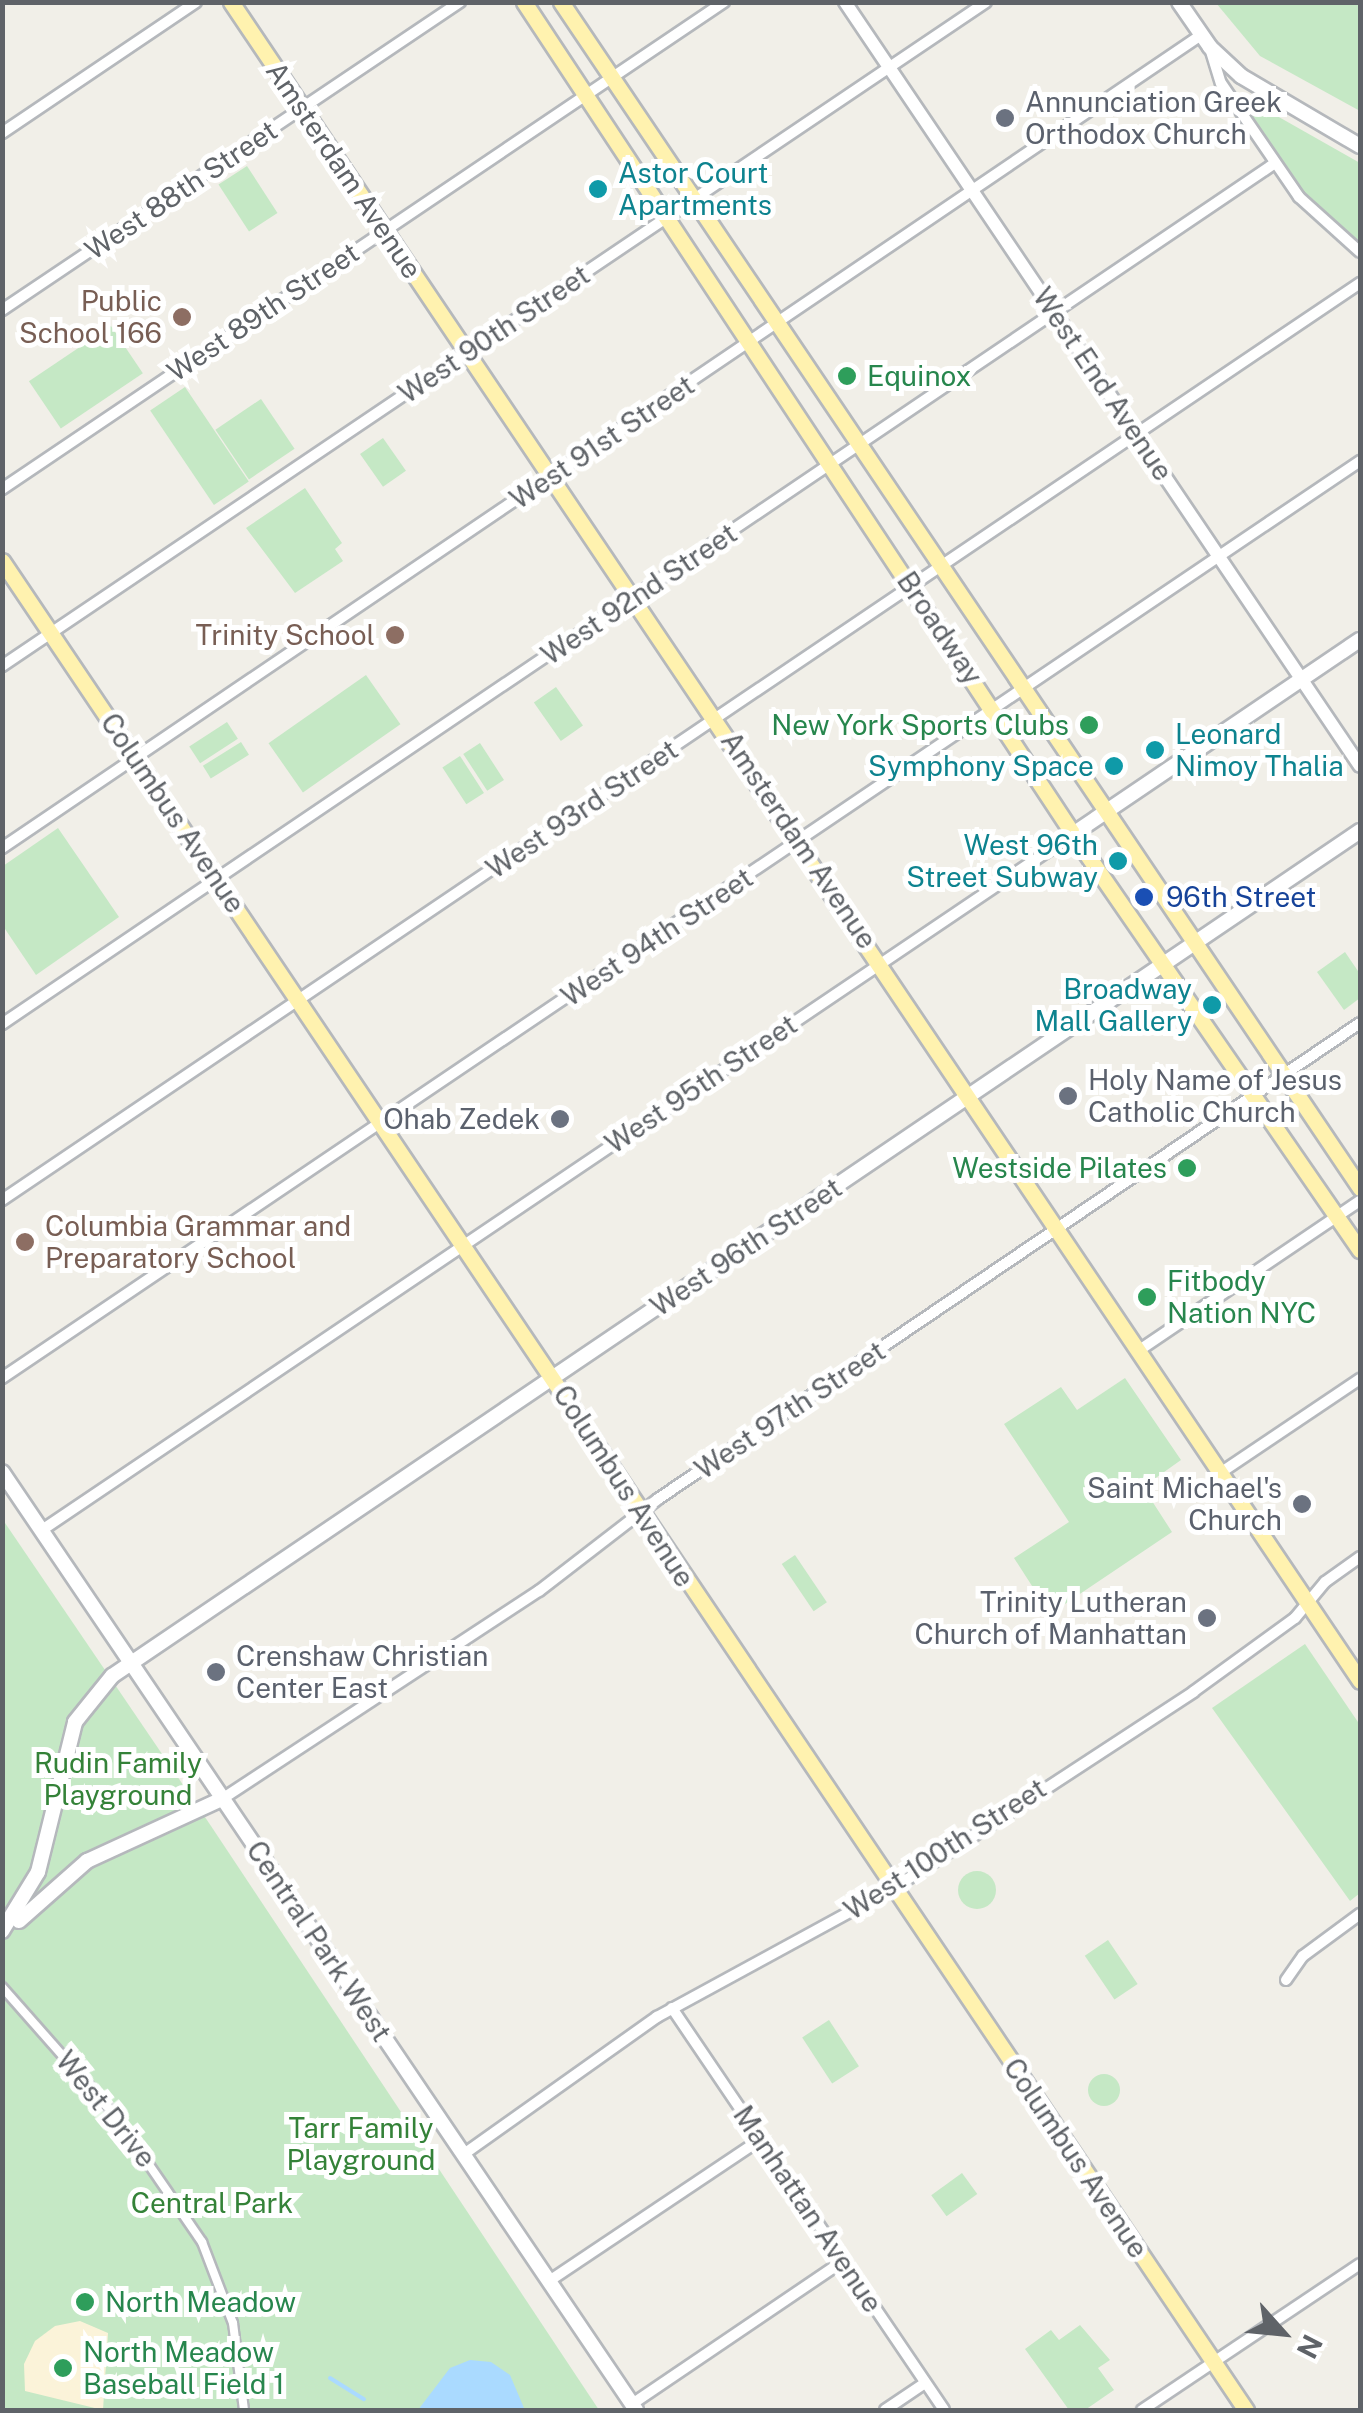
<!DOCTYPE html>
<html>
<head>
<meta charset="utf-8">
<style>
  body { margin:0 }
  #map { position:relative; width:1363px; height:2413px; overflow:hidden; background:#f1efe8; font-family:"Public Sans",sans-serif }
  div>[style] { position:absolute }
  .green>* { inset:0; background:#c5e8c5; transform-origin:0 0 }
  .round { border-radius:50% }
  .sand>* { inset:0; background:#fbf3d9 }
  .water>* { inset:0; background:#aadaff }
  .stream>* { height:4px; margin:-2px; padding:0 2px; transform-origin:2px; border-radius:2px; background:#aadaff }
  .roads { filter:drop-shadow(2px 0 #b5b8bc) drop-shadow(-2px 0 #b5b8bc) drop-shadow(0 2px #b5b8bc) drop-shadow(0 -2px #b5b8bc) }
  .pedestrian>* { height:8px; margin:-4px; padding:0 4px; transform-origin:4px; border-radius:4px; background:#fff }
  .minor>* { height:10px; margin:-5px; padding:0 5px; transform-origin:5px; border-radius:5px; background:#fff }
  .tertiary>* { height:12px; margin:-6px; padding:0 6px; transform-origin:6px; border-radius:6px; background:#fff }
  .secondary>* { height:14px; margin:-7px; padding:0 7px; transform-origin:7px; border-radius:7px; background:#fff }
  .primary>* { height:15px; margin:-7.5px; padding:0 7.5px; transform-origin:7.5px; border-radius:7.5px; background:#fff2af }
  .dots>* { width:28px; height:28px; translate:-50% -50%; box-sizing:border-box; border:5px solid #fff; border-radius:50% }
  span { translate:-50% -50%; white-space:nowrap; text-align:center; line-height:1.15; -webkit-text-stroke:10px #fff; paint-order:stroke }
  .worship-label { font-size:28px; color:#5b616d }
  .left { translate:0 -50%; text-align:left }
  .right { translate:-100% -50%; text-align:right }
  .street-label { font-size:28px; color:#5f6368 }
  .culture-label { font-size:28px; color:#0d838f }
  .education-label { font-size:28px; color:#785e54 }
  .leisure-label { font-size:28px; color:#27864d }
  .transit-label { font-size:28px; color:#164399 }
  .park-label { font-size:28px; color:#348238 }
  .frame { position:absolute; inset:0; border:5px solid #5f6368; pointer-events:none }
  .north { position:absolute; left:1233px; top:2283px; width:100px; height:100px; -webkit-text-stroke:8px #fff; paint-order:stroke; rotate:117deg; font-size:28px; font-weight:700; line-height:40px; text-align:center; color:#5f6368 }
  .north::after { content:''; display:block; margin:auto; width:35px; height:45px; background:#5f6368; clip-path:polygon(50% 0,100% 100%,50% 72%,0 100%) }
</style>
</head>
<body>
<div id="map">
  <div class="green">
    <i style="clip-path:polygon(1216px 3px,1360px 3px,1360px 111px,1260px 56px)"></i>
    <i style="clip-path:polygon(1238px 94px,1360px 163px,1360px 245px,1299px 187px)"></i>
    <i style="left:247px;top:166px;width:56px;height:34px;rotate:57deg"></i>
    <i style="left:111px;top:326px;width:57px;height:99px;rotate:56deg"></i>
    <i style="left:185px;top:387px;width:114px;height:42px;rotate:56deg"></i>
    <i style="left:261px;top:399px;width:60px;height:55px;rotate:56deg"></i>
    <i style="left:383px;top:438px;width:40px;height:28px;rotate:55deg"></i>
    <i style="clip-path:polygon(305px 488px,342px 543px,335px 549px,343px 561px,295px 593px,246px 528px)"></i>
    <i style="left:366px;top:675px;width:60px;height:119px;rotate:55deg"></i>
    <i style="left:556px;top:687px;width:47px;height:27px;rotate:55deg"></i>
    <i style="left:227px;top:722px;width:20px;height:45px;rotate:57deg"></i>
    <i style="left:241px;top:742px;width:15px;height:45px;rotate:58deg"></i>
    <i style="left:480px;top:743px;width:44px;height:20px;rotate:57deg"></i>
    <i style="left:460px;top:756px;width:44px;height:21px;rotate:57deg"></i>
    <i style="clip-path:polygon(58px 828px,119px 917px,36px 975px,3px 926px,3px 866px)"></i>
    <i style="clip-path:polygon(1345px 952px,1360px 974px,1360px 998px,1344px 1010px,1317px 972px)"></i>
    <i style="clip-path:polygon(1125px 1378px,1181px 1460px,1143px 1487px,1172px 1532px,1050px 1614px,1014px 1558px,1069px 1522px,1004px 1424px,1061px 1387px,1077px 1410px)"></i>
    <i style="clip-path:polygon(3px 1520px,211px 1826px,599px 2410px,3px 2410px)"></i>
    <i style="left:795px;top:1555px;width:57px;height:16px;rotate:56deg"></i>
    <i style="clip-path:polygon(1305px 1644px,1360px 1725px,1360px 1893px,1350px 1901px,1212px 1708px)"></i>
    <i class="round" style="left:958px;top:1871px;width:38px;height:38px"></i>
    <i style="left:1108px;top:1940px;width:53px;height:28px;rotate:56deg"></i>
    <i style="left:829px;top:2020px;width:55px;height:32px;rotate:57deg"></i>
    <i class="round" style="left:1088px;top:2074px;width:32px;height:32px"></i>
    <i style="left:962px;top:2173px;width:26px;height:38px;rotate:54deg"></i>
    <i style="clip-path:polygon(1080px 2325px,1110px 2360px,1098px 2368px,1114px 2390px,1085px 2410px,1069px 2410px,1025px 2349px,1051px 2330px,1059px 2340px)"></i>
  </div>
  <div class="sand">
    <i style="clip-path:polygon(80px 2321px,108px 2333px,103px 2410px,25px 2391px,24px 2364px,35px 2341px,55px 2326px)"></i>
  </div>
  <div class="water">
    <i style="clip-path:polygon(470px 2360px,491px 2362px,510px 2375px,524px 2408px,418px 2410px,450px 2368px)"></i>
  </div>
  <div class="stream">
    <i style="left:330px;top:2378px;width:40px;rotate:32deg"></i>
  </div>
  <div class="roads">
    <div class="pedestrian">
      <i style="left:2px;top:1987px;width:171px;rotate:48.6deg"></i>
      <i style="left:115px;top:2115px;width:154px;rotate:55.6deg"></i>
      <i style="left:202px;top:2242px;width:87px;rotate:69.1deg"></i>
      <i style="left:233px;top:2323px;width:88px;rotate:82.8deg"></i>
    </div>
    <div class="minor">
      <i style="left:1210px;top:48px;width:37px;rotate:73deg"></i>
      <i style="left:1221px;top:83px;width:138px;rotate:55.6deg"></i>
      <i style="left:1299px;top:197px;width:82px;rotate:42deg"></i>
      <i style="left:2px;top:133px;width:234px;rotate:-34deg"></i>
      <i style="left:2px;top:310px;width:552px;rotate:-33.92deg"></i>
      <i style="left:2px;top:489px;width:871px;rotate:-34deg"></i>
      <i style="left:2px;top:666px;width:1187px;rotate:-34.01deg"></i>
      <i style="left:2px;top:848px;width:1449px;rotate:-34.14deg"></i>
      <i style="left:2px;top:1024px;width:1537px;rotate:-34.07deg"></i>
      <i style="left:2px;top:1200px;width:1639px;rotate:-34.03deg"></i>
      <i style="left:1141px;top:1349px;width:264px;rotate:-34.1deg"></i>
      <i style="left:2px;top:1378px;width:1639px;rotate:-34.03deg"></i>
      <i style="left:1220px;top:1473px;width:169px;rotate:-33.9deg"></i>
      <i style="left:42px;top:1530px;width:1244px;rotate:-34.02deg"></i>
      <i style="left:222px;top:1799px;width:379px;rotate:-33.3deg"></i>
      <i style="left:539px;top:1591px;width:150px;rotate:-37.7deg"></i>
      <i style="left:658px;top:1499px;width:848px;rotate:-34.14deg"></i>
      <i style="left:1286px;top:1980px;width:29px;rotate:-55deg"></i>
      <i style="left:1303px;top:1956px;width:71px;rotate:-36.4deg"></i>
      <i style="left:672px;top:2008px;width:485px;rotate:55.9deg"></i>
      <i style="left:464px;top:2154px;width:237px;rotate:-35.4deg"></i>
      <i style="left:657px;top:2017px;width:270px;rotate:-28.6deg"></i>
      <i style="left:894px;top:1888px;width:358px;rotate:-33.2deg"></i>
      <i style="left:1193px;top:1692px;width:126px;rotate:-36deg"></i>
      <i style="left:1295px;top:1618px;width:47px;rotate:-50.2deg"></i>
      <i style="left:1325px;top:1582px;width:43px;rotate:-35.5deg"></i>
      <i style="left:549px;top:2281px;width:255px;rotate:-33.8deg"></i>
      <i style="left:632px;top:2404px;width:255px;rotate:-34.1deg"></i>
      <i style="left:885px;top:2410px;width:48px;rotate:-34deg"></i>
      <i style="left:1142px;top:2410px;width:262px;rotate:-33.8deg"></i>
    </div>
    <div class="tertiary">
      <i style="left:845px;top:2px;width:921px;rotate:56.02deg"></i>
    </div>
    <div class="secondary">
      <i style="left:1179px;top:2px;width:55px;rotate:55.4deg"></i>
      <i style="left:1210px;top:47px;width:42px;rotate:43.1deg"></i>
      <i style="left:1241px;top:76px;width:138px;rotate:30.5deg"></i>
      <i style="left:1073px;top:834px;width:346px;rotate:-34.1deg"></i>
      <i style="left:2px;top:1472px;width:1132px;rotate:55.94deg"></i>
      <i style="left:19px;top:1921px;width:91px;rotate:-41.4deg"></i>
      <i style="left:87px;top:1861px;width:149px;rotate:-24.7deg"></i>
      <i style="left:2px;top:1931px;width:69px;rotate:-58.6deg"></i>
      <i style="left:38px;top:1872px;width:154px;rotate:-76.1deg"></i>
      <i style="left:75px;top:1722px;width:59px;rotate:-51.2deg"></i>
      <i style="left:112px;top:1676px;width:1507px;rotate:-34.1deg"></i>
    </div>
    <div class="primary">
      <i style="left:231px;top:2px;width:2023px;rotate:56.08deg"></i>
      <i style="left:524px;top:2px;width:1011px;rotate:56.58deg"></i>
      <i style="left:1081px;top:846px;width:491px;rotate:55.4deg"></i>
      <i style="left:561px;top:2px;width:1430px;rotate:56.03deg"></i>
      <i style="left:2px;top:561px;width:2229px;rotate:56.07deg"></i>
    </div>
  </div>
  <div class="dots">
    <i style="left:1005px;top:118px;background:#6b7280"></i>
    <i style="left:598px;top:189px;background:#0f9aa8"></i>
    <i style="left:182px;top:317px;background:#8d6e63"></i>
    <i style="left:847px;top:376px;background:#2e9e5b"></i>
    <i style="left:395px;top:635px;background:#8d6e63"></i>
    <i style="left:1089px;top:725px;background:#2e9e5b"></i>
    <i style="left:1155px;top:750px;background:#0f9aa8"></i>
    <i style="left:1114px;top:766px;background:#0f9aa8"></i>
    <i style="left:1118px;top:861px;background:#0f9aa8"></i>
    <i style="left:1144px;top:897px;background:#1a4fb4"></i>
    <i style="left:1212px;top:1005px;background:#0f9aa8"></i>
    <i style="left:1068px;top:1096px;background:#6b7280"></i>
    <i style="left:560px;top:1119px;background:#6b7280"></i>
    <i style="left:1187px;top:1168px;background:#2e9e5b"></i>
    <i style="left:25px;top:1242px;background:#8d6e63"></i>
    <i style="left:1147px;top:1297px;background:#2e9e5b"></i>
    <i style="left:1302px;top:1504px;background:#6b7280"></i>
    <i style="left:1207px;top:1618px;background:#6b7280"></i>
    <i style="left:216px;top:1672px;background:#6b7280"></i>
    <i style="left:85px;top:2302px;background:#2e9e5b"></i>
    <i style="left:63px;top:2368px;background:#2e9e5b"></i>
  </div>
  <div class="worship-label">
    <span class="left" style="left:1025px;top:118px">Annunciation Greek<br>Orthodox Church</span>
    <span class="left" style="left:1088px;top:1096px">Holy Name of Jesus<br>Catholic Church</span>
    <span class="right" style="left:540px;top:1119px">Ohab Zedek</span>
    <span class="right" style="left:1282px;top:1504px">Saint Michael's<br>Church</span>
    <span class="right" style="left:1187px;top:1618px">Trinity Lutheran<br>Church of Manhattan</span>
    <span class="left" style="left:236px;top:1672px">Crenshaw Christian<br>Center East</span>
  </div>
  <div class="street-label">
    <span style="left:344px;top:170px;rotate:56deg">Amsterdam Avenue</span>
    <span style="left:181px;top:190px;rotate:-34deg">West 88th Street</span>
    <span style="left:263px;top:312px;rotate:-34deg">West 89th Street</span>
    <span style="left:494px;top:334px;rotate:-34deg">West 90th Street</span>
    <span style="left:1103px;top:384px;rotate:56deg">West End Avenue</span>
    <span style="left:602px;top:442px;rotate:-34deg">West 91st Street</span>
    <span style="left:639px;top:594px;rotate:-34deg">West 92nd Street</span>
    <span style="left:940px;top:628px;rotate:56deg">Broadway</span>
    <span style="left:582px;top:809px;rotate:-34deg">West 93rd Street</span>
    <span style="left:173px;top:813px;rotate:56deg">Columbus Avenue</span>
    <span style="left:799px;top:840px;rotate:56deg">Amsterdam Avenue</span>
    <span style="left:657px;top:937px;rotate:-34deg">West 94th Street</span>
    <span style="left:701px;top:1084px;rotate:-34deg">West 95th Street</span>
    <span style="left:746px;top:1247px;rotate:-34deg">West 96th Street</span>
    <span style="left:790px;top:1410px;rotate:-34deg">West 97th Street</span>
    <span style="left:624px;top:1486px;rotate:57deg">Columbus Avenue</span>
    <span style="left:945px;top:1849px;rotate:-33deg">West 100th Street</span>
    <span style="left:319px;top:1941px;rotate:56deg">Central Park West</span>
    <span style="left:106px;top:2109px;rotate:51deg">West Drive</span>
    <span style="left:1076px;top:2158px;rotate:56deg">Columbus Avenue</span>
    <span style="left:808px;top:2209px;rotate:56deg">Manhattan Avenue</span>
  </div>
  <div class="culture-label">
    <span class="left" style="left:618px;top:189px">Astor Court<br>Apartments</span>
    <span class="left" style="left:1175px;top:750px">Leonard<br>Nimoy Thalia</span>
    <span class="right" style="left:1094px;top:766px">Symphony Space</span>
    <span class="right" style="left:1098px;top:861px">West 96th<br>Street Subway</span>
    <span class="right" style="left:1192px;top:1005px">Broadway<br>Mall Gallery</span>
  </div>
  <div class="education-label">
    <span class="right" style="left:162px;top:317px">Public<br>School 166</span>
    <span class="right" style="left:375px;top:635px">Trinity School</span>
    <span class="left" style="left:45px;top:1242px">Columbia Grammar and<br>Preparatory School</span>
  </div>
  <div class="leisure-label">
    <span class="left" style="left:867px;top:376px">Equinox</span>
    <span class="right" style="left:1069px;top:725px">New York Sports Clubs</span>
    <span class="right" style="left:1167px;top:1168px">Westside Pilates</span>
    <span class="left" style="left:1167px;top:1297px">Fitbody<br>Nation NYC</span>
    <span class="left" style="left:105px;top:2302px">North Meadow</span>
    <span class="left" style="left:83px;top:2368px">North Meadow<br>Baseball Field 1</span>
  </div>
  <div class="transit-label">
    <span class="left" style="left:1166px;top:897px">96th Street</span>
  </div>
  <div class="park-label">
    <span style="left:118px;top:1779px">Rudin Family<br>Playground</span>
    <span style="left:361px;top:2144px">Tarr Family<br>Playground</span>
    <span style="left:212px;top:2203px">Central Park</span>
  </div>
  <div class="frame"></div>
  <div class="north">N</div>
</div>
</body>
</html>
